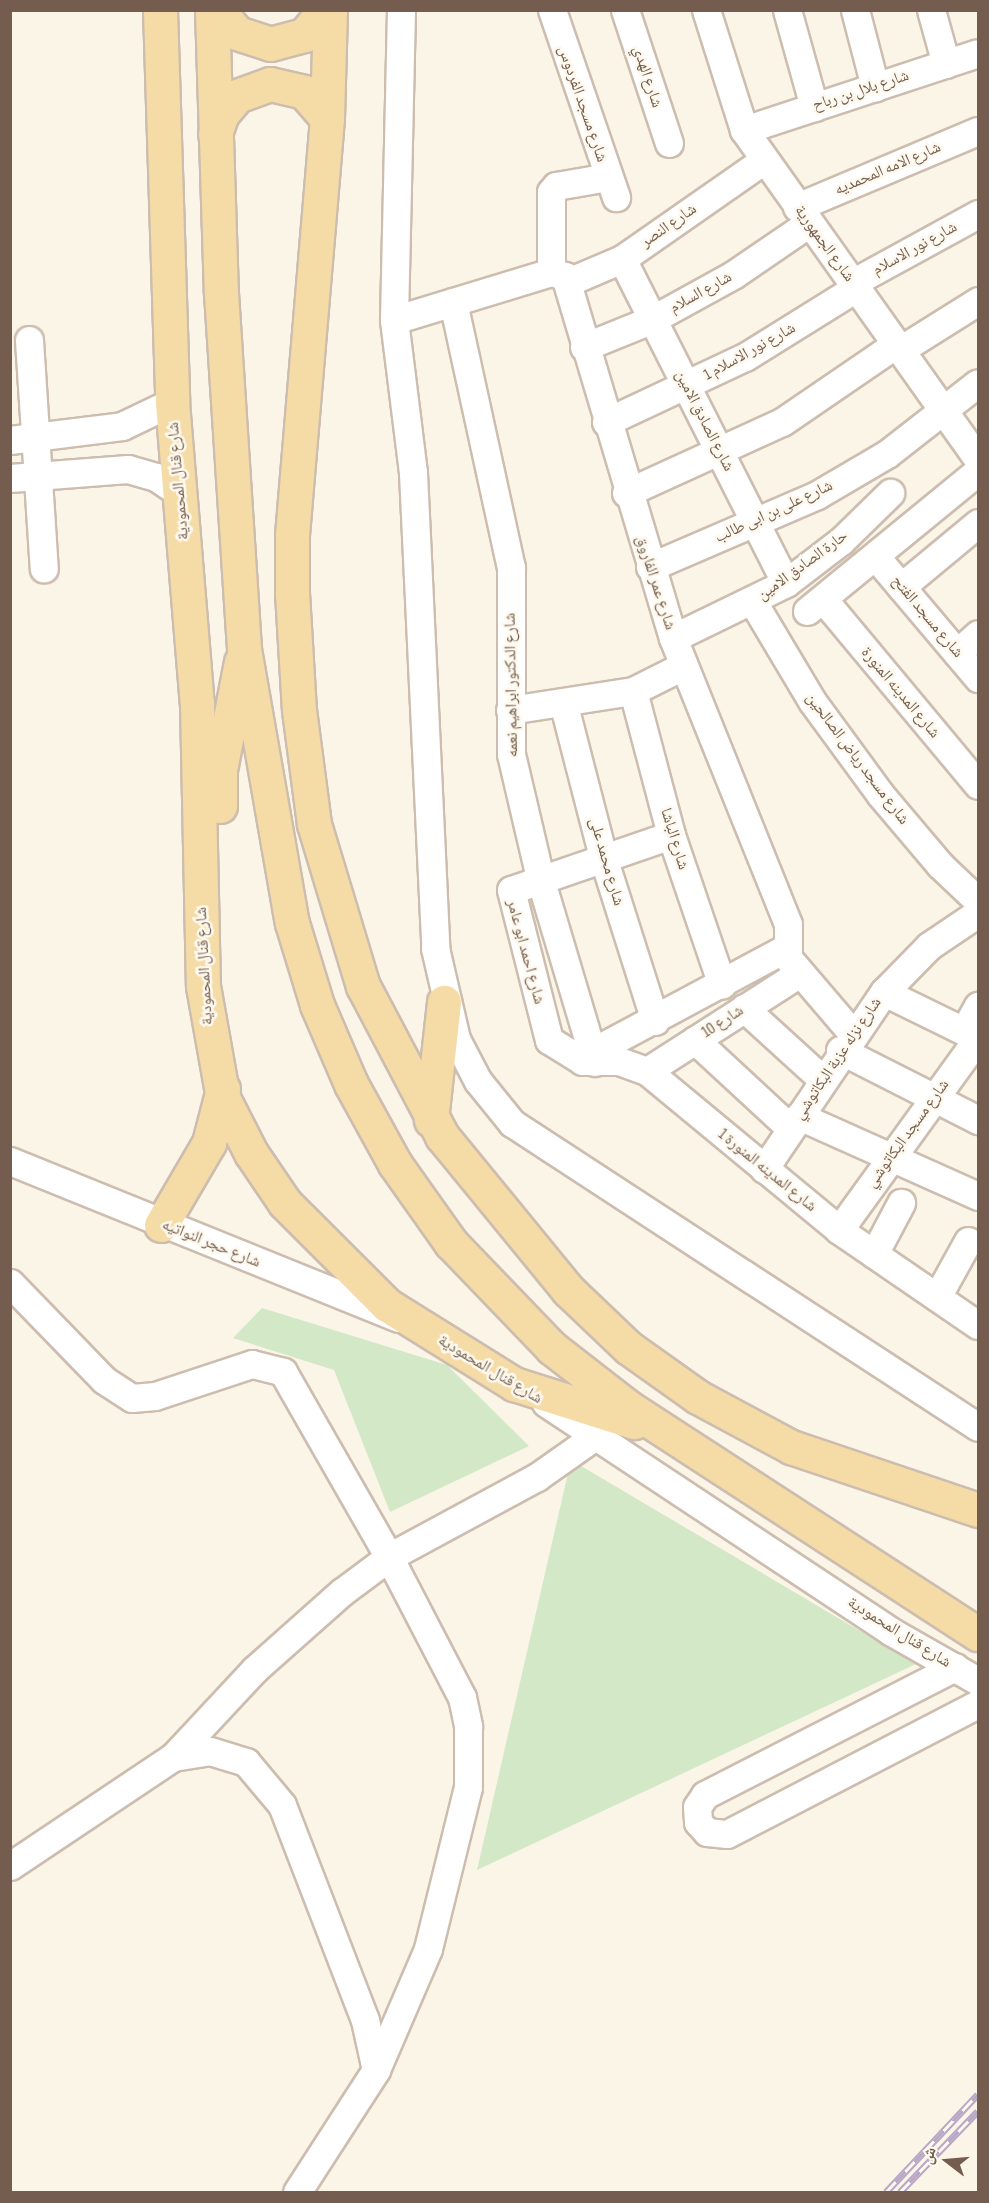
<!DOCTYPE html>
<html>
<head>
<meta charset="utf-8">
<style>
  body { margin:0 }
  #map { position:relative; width:989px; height:2203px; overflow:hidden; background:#fbf5e8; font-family:"Sofia Sans Condensed","Noto Naskh Arabic",sans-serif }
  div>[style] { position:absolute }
  .green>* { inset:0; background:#d3e8c7 }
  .roads { filter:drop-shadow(2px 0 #cdbdaf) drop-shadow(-2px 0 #cdbdaf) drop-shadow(0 2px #cdbdaf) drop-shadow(0 -2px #cdbdaf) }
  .minor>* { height:27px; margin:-13.5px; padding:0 13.5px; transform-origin:13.5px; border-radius:13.5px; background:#fff }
  .major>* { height:33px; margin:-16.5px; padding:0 16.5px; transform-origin:16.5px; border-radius:16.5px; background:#f5dca6 }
  .rail>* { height:7px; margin-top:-3.5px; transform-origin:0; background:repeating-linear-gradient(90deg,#fef9ef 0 14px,#b9a7c5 0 28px); box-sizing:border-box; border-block:2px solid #b9a7c5 }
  span { translate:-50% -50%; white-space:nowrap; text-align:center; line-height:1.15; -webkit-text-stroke:5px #fef9ef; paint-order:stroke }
  .street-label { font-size:16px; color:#745d4e }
  .frame { position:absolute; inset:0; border:12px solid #745d4e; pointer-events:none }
  .north { position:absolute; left:917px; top:2131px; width:60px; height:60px; -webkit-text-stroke:4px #fef9ef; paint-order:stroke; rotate:286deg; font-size:16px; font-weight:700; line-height:24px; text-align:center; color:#745d4e }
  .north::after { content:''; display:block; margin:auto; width:21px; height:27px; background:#745d4e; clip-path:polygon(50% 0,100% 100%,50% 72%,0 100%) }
</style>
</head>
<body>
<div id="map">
  <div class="green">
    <i style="clip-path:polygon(262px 1308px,447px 1365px,529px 1446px,390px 1512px,334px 1370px,233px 1338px)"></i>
    <i style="clip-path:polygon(571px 1460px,916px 1664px,477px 1870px)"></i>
  </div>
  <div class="roads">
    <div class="minor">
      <i style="left:401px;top:10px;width:310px;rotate:91.3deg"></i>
      <i style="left:394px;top:320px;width:154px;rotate:82.9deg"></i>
      <i style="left:413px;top:473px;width:476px;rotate:87.3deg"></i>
      <i style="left:435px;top:948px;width:93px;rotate:77deg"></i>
      <i style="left:456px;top:1039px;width:47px;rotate:62.4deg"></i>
      <i style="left:478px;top:1081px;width:54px;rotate:51deg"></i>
      <i style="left:512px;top:1123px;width:556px;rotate:33.12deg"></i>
      <i style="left:552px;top:10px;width:198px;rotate:71.1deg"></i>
      <i style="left:625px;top:10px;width:140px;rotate:71.7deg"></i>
      <i style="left:706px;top:10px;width:126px;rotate:72.4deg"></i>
      <i style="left:744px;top:130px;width:404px;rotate:54.6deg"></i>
      <i style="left:787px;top:10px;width:101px;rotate:74.4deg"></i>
      <i style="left:855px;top:10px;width:80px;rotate:75.4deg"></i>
      <i style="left:931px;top:10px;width:56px;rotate:74.5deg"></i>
      <i style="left:744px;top:130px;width:246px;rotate:-18.2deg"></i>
      <i style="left:797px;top:207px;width:196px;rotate:-22.8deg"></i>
      <i style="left:622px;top:259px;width:363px;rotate:63.2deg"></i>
      <i style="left:551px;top:272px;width:80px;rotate:-90deg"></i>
      <i style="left:551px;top:192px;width:8px;rotate:-50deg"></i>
      <i style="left:556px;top:186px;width:53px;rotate:-9.8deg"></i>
      <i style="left:568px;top:282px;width:59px;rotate:-23.1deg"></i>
      <i style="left:622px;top:259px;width:173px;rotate:-34.9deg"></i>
      <i style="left:852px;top:283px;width:144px;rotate:-28.7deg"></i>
      <i style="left:453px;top:302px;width:271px;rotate:77.7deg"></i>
      <i style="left:511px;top:567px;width:187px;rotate:90deg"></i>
      <i style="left:511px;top:754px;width:127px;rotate:76.8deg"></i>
      <i style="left:540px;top:878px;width:192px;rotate:73.4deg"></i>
      <i style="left:394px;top:320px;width:164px;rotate:-17deg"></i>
      <i style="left:551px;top:272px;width:15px;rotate:16deg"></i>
      <i style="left:565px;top:276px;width:378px;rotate:73.4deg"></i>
      <i style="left:673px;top:638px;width:308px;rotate:68.1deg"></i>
      <i style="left:788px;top:924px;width:34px;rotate:90deg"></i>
      <i style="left:788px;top:958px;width:99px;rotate:49.5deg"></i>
      <i style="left:29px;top:340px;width:229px;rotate:86.3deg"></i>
      <i style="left:584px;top:347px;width:74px;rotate:-22.1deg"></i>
      <i style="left:653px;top:319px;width:91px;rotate:-28.8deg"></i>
      <i style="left:733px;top:275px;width:92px;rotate:-34.4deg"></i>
      <i style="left:900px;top:350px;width:92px;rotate:-32.1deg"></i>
      <i style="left:606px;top:422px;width:153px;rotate:-25.1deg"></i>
      <i style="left:745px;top:357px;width:131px;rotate:-31.9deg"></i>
      <i style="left:10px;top:440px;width:113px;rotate:-7.1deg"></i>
      <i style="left:122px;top:426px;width:55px;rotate:-25.6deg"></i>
      <i style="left:10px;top:478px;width:118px;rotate:-4.4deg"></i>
      <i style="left:128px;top:469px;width:29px;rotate:16deg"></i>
      <i style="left:156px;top:477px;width:30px;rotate:34deg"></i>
      <i style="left:626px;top:493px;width:171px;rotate:-24.5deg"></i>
      <i style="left:782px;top:422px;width:138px;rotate:-34.4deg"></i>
      <i style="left:875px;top:556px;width:160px;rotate:49.8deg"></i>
      <i style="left:650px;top:567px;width:182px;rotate:-23.3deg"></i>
      <i style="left:817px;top:495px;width:81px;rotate:-30.4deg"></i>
      <i style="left:887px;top:454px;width:115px;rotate:-38deg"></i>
      <i style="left:901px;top:587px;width:100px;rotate:-39.7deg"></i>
      <i style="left:823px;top:599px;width:242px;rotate:50.2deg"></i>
      <i style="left:753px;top:602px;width:115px;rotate:59.2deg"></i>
      <i style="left:812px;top:701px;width:115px;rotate:53.8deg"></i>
      <i style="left:880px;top:794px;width:93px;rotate:49.8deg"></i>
      <i style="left:940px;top:865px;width:52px;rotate:43.5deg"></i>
      <i style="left:807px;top:611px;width:221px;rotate:-39.3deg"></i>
      <i style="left:673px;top:638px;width:126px;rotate:-26deg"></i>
      <i style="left:786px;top:583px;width:69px;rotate:-37.4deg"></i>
      <i style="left:841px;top:541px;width:69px;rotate:-44.4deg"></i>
      <i style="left:957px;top:653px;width:28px;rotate:-42deg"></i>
      <i style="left:633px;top:691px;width:149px;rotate:75.2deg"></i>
      <i style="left:671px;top:835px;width:158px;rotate:71.2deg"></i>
      <i style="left:563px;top:702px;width:160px;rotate:75.5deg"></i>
      <i style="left:603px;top:857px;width:172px;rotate:72.4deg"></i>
      <i style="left:510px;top:710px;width:124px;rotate:-8.8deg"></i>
      <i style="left:633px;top:691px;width:56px;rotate:-26.6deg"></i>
      <i style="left:671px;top:835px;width:169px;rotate:161deg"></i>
      <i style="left:511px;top:890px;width:155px;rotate:75.8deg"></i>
      <i style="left:549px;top:1040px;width:39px;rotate:32deg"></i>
      <i style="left:582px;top:1061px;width:37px"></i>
      <i style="left:619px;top:1061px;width:30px;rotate:20deg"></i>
      <i style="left:647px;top:1071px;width:249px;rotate:39.6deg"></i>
      <i style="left:839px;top:1230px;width:168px;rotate:34.4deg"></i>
      <i style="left:884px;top:992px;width:105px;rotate:26.1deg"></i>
      <i style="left:744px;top:1008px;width:105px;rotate:42.3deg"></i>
      <i style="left:964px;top:1031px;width:29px;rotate:-61deg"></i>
      <i style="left:695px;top:1040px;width:129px;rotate:42.8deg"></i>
      <i style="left:840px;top:1050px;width:155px;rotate:26.9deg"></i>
      <i style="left:592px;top:1052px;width:220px;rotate:-28.2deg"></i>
      <i style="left:647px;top:1071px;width:179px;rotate:-32.7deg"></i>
      <i style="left:799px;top:1116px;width:196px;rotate:24.1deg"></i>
      <i style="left:10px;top:1161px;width:419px;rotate:22deg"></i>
      <i style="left:764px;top:1169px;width:214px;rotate:-55.9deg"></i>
      <i style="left:884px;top:992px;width:64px;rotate:-45.6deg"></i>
      <i style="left:929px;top:946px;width:59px;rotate:-34deg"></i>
      <i style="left:839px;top:1230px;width:237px;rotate:-54.1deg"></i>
      <i style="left:874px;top:1254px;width:58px;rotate:-62.1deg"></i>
      <i style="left:10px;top:1283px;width:135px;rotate:45.9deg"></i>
      <i style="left:104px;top:1380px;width:33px;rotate:33deg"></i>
      <i style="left:132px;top:1398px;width:23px;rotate:-5deg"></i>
      <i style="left:155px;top:1396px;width:102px;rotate:-18.3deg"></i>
      <i style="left:252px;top:1364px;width:32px;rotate:14deg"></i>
      <i style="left:283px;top:1372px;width:213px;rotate:60.2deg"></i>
      <i style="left:389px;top:1557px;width:158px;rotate:62.5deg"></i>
      <i style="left:462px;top:1697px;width:30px;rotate:78deg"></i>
      <i style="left:468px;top:1726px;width:61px;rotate:90deg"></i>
      <i style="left:468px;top:1787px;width:167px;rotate:103.9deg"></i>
      <i style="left:428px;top:1949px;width:132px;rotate:113.3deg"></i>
      <i style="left:376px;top:2070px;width:145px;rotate:122.9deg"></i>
      <i style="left:937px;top:1297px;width:64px;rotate:-61deg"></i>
      <i style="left:546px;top:1403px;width:413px;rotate:33.5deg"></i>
      <i style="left:890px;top:1631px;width:101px;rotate:29.6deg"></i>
      <i style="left:955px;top:1667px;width:281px;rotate:152.9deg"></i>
      <i style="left:705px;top:1795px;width:14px;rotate:124deg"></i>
      <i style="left:697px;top:1807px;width:15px;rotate:86deg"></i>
      <i style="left:698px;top:1822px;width:13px;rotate:48deg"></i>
      <i style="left:707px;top:1832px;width:20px;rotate:6deg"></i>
      <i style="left:727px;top:1834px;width:283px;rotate:-27.4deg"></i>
      <i style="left:173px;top:1757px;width:119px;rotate:-47deg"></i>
      <i style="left:254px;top:1670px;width:118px;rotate:-41.6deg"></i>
      <i style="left:342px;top:1592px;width:59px;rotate:-36.7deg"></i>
      <i style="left:389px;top:1557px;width:168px;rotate:-28.4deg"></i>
      <i style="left:537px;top:1477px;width:75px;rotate:-35.2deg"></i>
      <i style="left:10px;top:1866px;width:196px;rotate:-33.8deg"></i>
      <i style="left:173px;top:1757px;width:37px;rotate:-9deg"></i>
      <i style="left:210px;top:1751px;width:38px;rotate:17deg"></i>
      <i style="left:246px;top:1762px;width:56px;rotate:50.1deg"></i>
      <i style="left:282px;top:1805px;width:230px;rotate:68.9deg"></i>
      <i style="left:365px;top:2020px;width:51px;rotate:77.6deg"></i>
    </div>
    <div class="major">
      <i style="left:160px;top:10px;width:392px;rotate:88.2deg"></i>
      <i style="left:172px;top:402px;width:302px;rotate:85.3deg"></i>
      <i style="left:197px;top:703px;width:283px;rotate:88.8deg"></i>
      <i style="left:203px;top:986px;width:114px;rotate:79.9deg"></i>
      <i style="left:223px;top:1098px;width:62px;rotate:63deg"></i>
      <i style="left:251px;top:1153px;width:60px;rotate:55.8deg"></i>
      <i style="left:285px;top:1203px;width:144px;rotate:45deg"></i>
      <i style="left:387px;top:1305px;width:150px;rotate:31.9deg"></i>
      <i style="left:514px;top:1384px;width:126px;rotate:17.6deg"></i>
      <i style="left:212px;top:10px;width:283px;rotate:88.2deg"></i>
      <i style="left:221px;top:293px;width:357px;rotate:86.3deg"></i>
      <i style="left:244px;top:649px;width:278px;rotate:80.1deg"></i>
      <i style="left:292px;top:923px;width:86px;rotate:73deg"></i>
      <i style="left:317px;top:1005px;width:86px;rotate:66.7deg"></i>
      <i style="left:351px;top:1084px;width:91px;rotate:61.2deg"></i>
      <i style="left:395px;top:1164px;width:97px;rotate:54.7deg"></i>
      <i style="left:451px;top:1243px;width:146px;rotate:46.1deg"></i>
      <i style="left:552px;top:1348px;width:96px;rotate:37.8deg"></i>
      <i style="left:628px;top:1407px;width:417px;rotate:33deg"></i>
      <i style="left:218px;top:10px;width:30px;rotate:50deg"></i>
      <i style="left:237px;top:33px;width:35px;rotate:18deg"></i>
      <i style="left:270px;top:44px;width:35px;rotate:-15deg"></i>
      <i style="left:304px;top:35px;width:33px;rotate:-50deg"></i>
      <i style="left:330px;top:10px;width:108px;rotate:91.6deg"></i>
      <i style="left:327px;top:118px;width:417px;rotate:94.8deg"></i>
      <i style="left:292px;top:534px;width:59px;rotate:90deg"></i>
      <i style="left:292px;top:593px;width:117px;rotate:86.6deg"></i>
      <i style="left:299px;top:710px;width:115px;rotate:82.5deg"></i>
      <i style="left:314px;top:824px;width:169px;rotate:73.2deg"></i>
      <i style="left:363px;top:986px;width:170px;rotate:62.2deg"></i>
      <i style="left:442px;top:1136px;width:199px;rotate:50.7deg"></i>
      <i style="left:568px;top:1290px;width:84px;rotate:43.6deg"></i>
      <i style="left:629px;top:1348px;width:85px;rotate:35.4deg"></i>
      <i style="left:698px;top:1397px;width:106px;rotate:28.3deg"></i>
      <i style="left:791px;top:1447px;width:197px;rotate:18.6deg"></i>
      <i style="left:215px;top:134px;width:21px;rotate:-71deg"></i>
      <i style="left:222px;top:114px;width:23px;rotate:-50deg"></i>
      <i style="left:237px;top:96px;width:35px;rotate:-20deg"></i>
      <i style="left:270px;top:84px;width:35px;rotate:13deg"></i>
      <i style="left:304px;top:92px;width:35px;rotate:49deg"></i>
      <i style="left:220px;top:806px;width:36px;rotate:-90deg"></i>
      <i style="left:220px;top:770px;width:110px;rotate:-79deg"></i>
      <i style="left:431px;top:1120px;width:119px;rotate:-83.7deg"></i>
      <i style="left:161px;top:1225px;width:95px;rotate:-59.7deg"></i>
      <i style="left:209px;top:1143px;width:56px;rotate:-75.5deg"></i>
    </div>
  </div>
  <div class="rail">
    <i style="left:886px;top:2192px;width:134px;rotate:-46.8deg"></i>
    <i style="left:900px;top:2192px;width:112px;rotate:-46.1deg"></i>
  </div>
  <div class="street-label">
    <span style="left:647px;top:77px;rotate:72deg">شارع الهدي</span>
    <span style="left:861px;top:91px;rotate:-18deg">شارع بلال بن رباح</span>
    <span style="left:582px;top:104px;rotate:71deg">شارع مسجد الفردوس</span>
    <span style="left:888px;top:169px;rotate:-23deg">شارع الامه المحمديه</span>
    <span style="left:669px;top:226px;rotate:-35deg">شارع النصر</span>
    <span style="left:824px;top:244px;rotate:54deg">شارع الجمهورية</span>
    <span style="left:915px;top:249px;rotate:-29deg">شارع نور الاسلام</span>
    <span style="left:701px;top:293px;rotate:-29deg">شارع السلام</span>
    <span style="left:750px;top:352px;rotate:-29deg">شارع نور الاسلام 1</span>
    <span style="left:704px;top:421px;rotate:63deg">شارع الصادق الامين</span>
    <span style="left:179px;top:481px;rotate:-95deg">شارع قنال المحمودية</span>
    <span style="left:774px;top:512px;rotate:-25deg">شارع على بن ابى طالب</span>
    <span style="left:803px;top:566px;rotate:-36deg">حارة الصادق الامين</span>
    <span style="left:655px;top:583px;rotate:72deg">شارع عمر الفاروق</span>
    <span style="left:927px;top:617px;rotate:50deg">شارع مسجد الفتح</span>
    <span style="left:512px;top:685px;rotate:-91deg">شارع الدكتور ابراهيم نعمه</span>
    <span style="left:900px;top:693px;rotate:50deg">شارع المدينه المنورة</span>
    <span style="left:857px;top:759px;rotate:53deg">شارع مسجد رياض الصالحين</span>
    <span style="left:674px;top:839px;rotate:73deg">شارع الباشا</span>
    <span style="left:606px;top:862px;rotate:74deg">شارع محمد على</span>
    <span style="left:525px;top:952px;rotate:75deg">شارع احمد ابو عامر</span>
    <span style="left:205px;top:966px;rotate:-93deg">شارع قنال المحمودية</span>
    <span style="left:723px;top:1022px;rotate:-33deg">شارع 10</span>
    <span style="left:838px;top:1059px;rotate:-56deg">شارع نزله عزبة البكاتوشي</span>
    <span style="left:908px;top:1134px;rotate:-54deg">شارع مسجد البكاتوشي</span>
    <span style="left:767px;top:1171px;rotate:39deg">شارع المدينه المنورة 1</span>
    <span style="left:211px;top:1244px;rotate:22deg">شارع حجر النواتيه</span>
    <span style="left:490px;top:1370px;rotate:31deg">شارع قنال المحمودية</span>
    <span style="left:899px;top:1633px;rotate:32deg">شارع قنال المحمودية</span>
  </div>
  <div class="frame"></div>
  <div class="north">ش</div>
</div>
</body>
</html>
